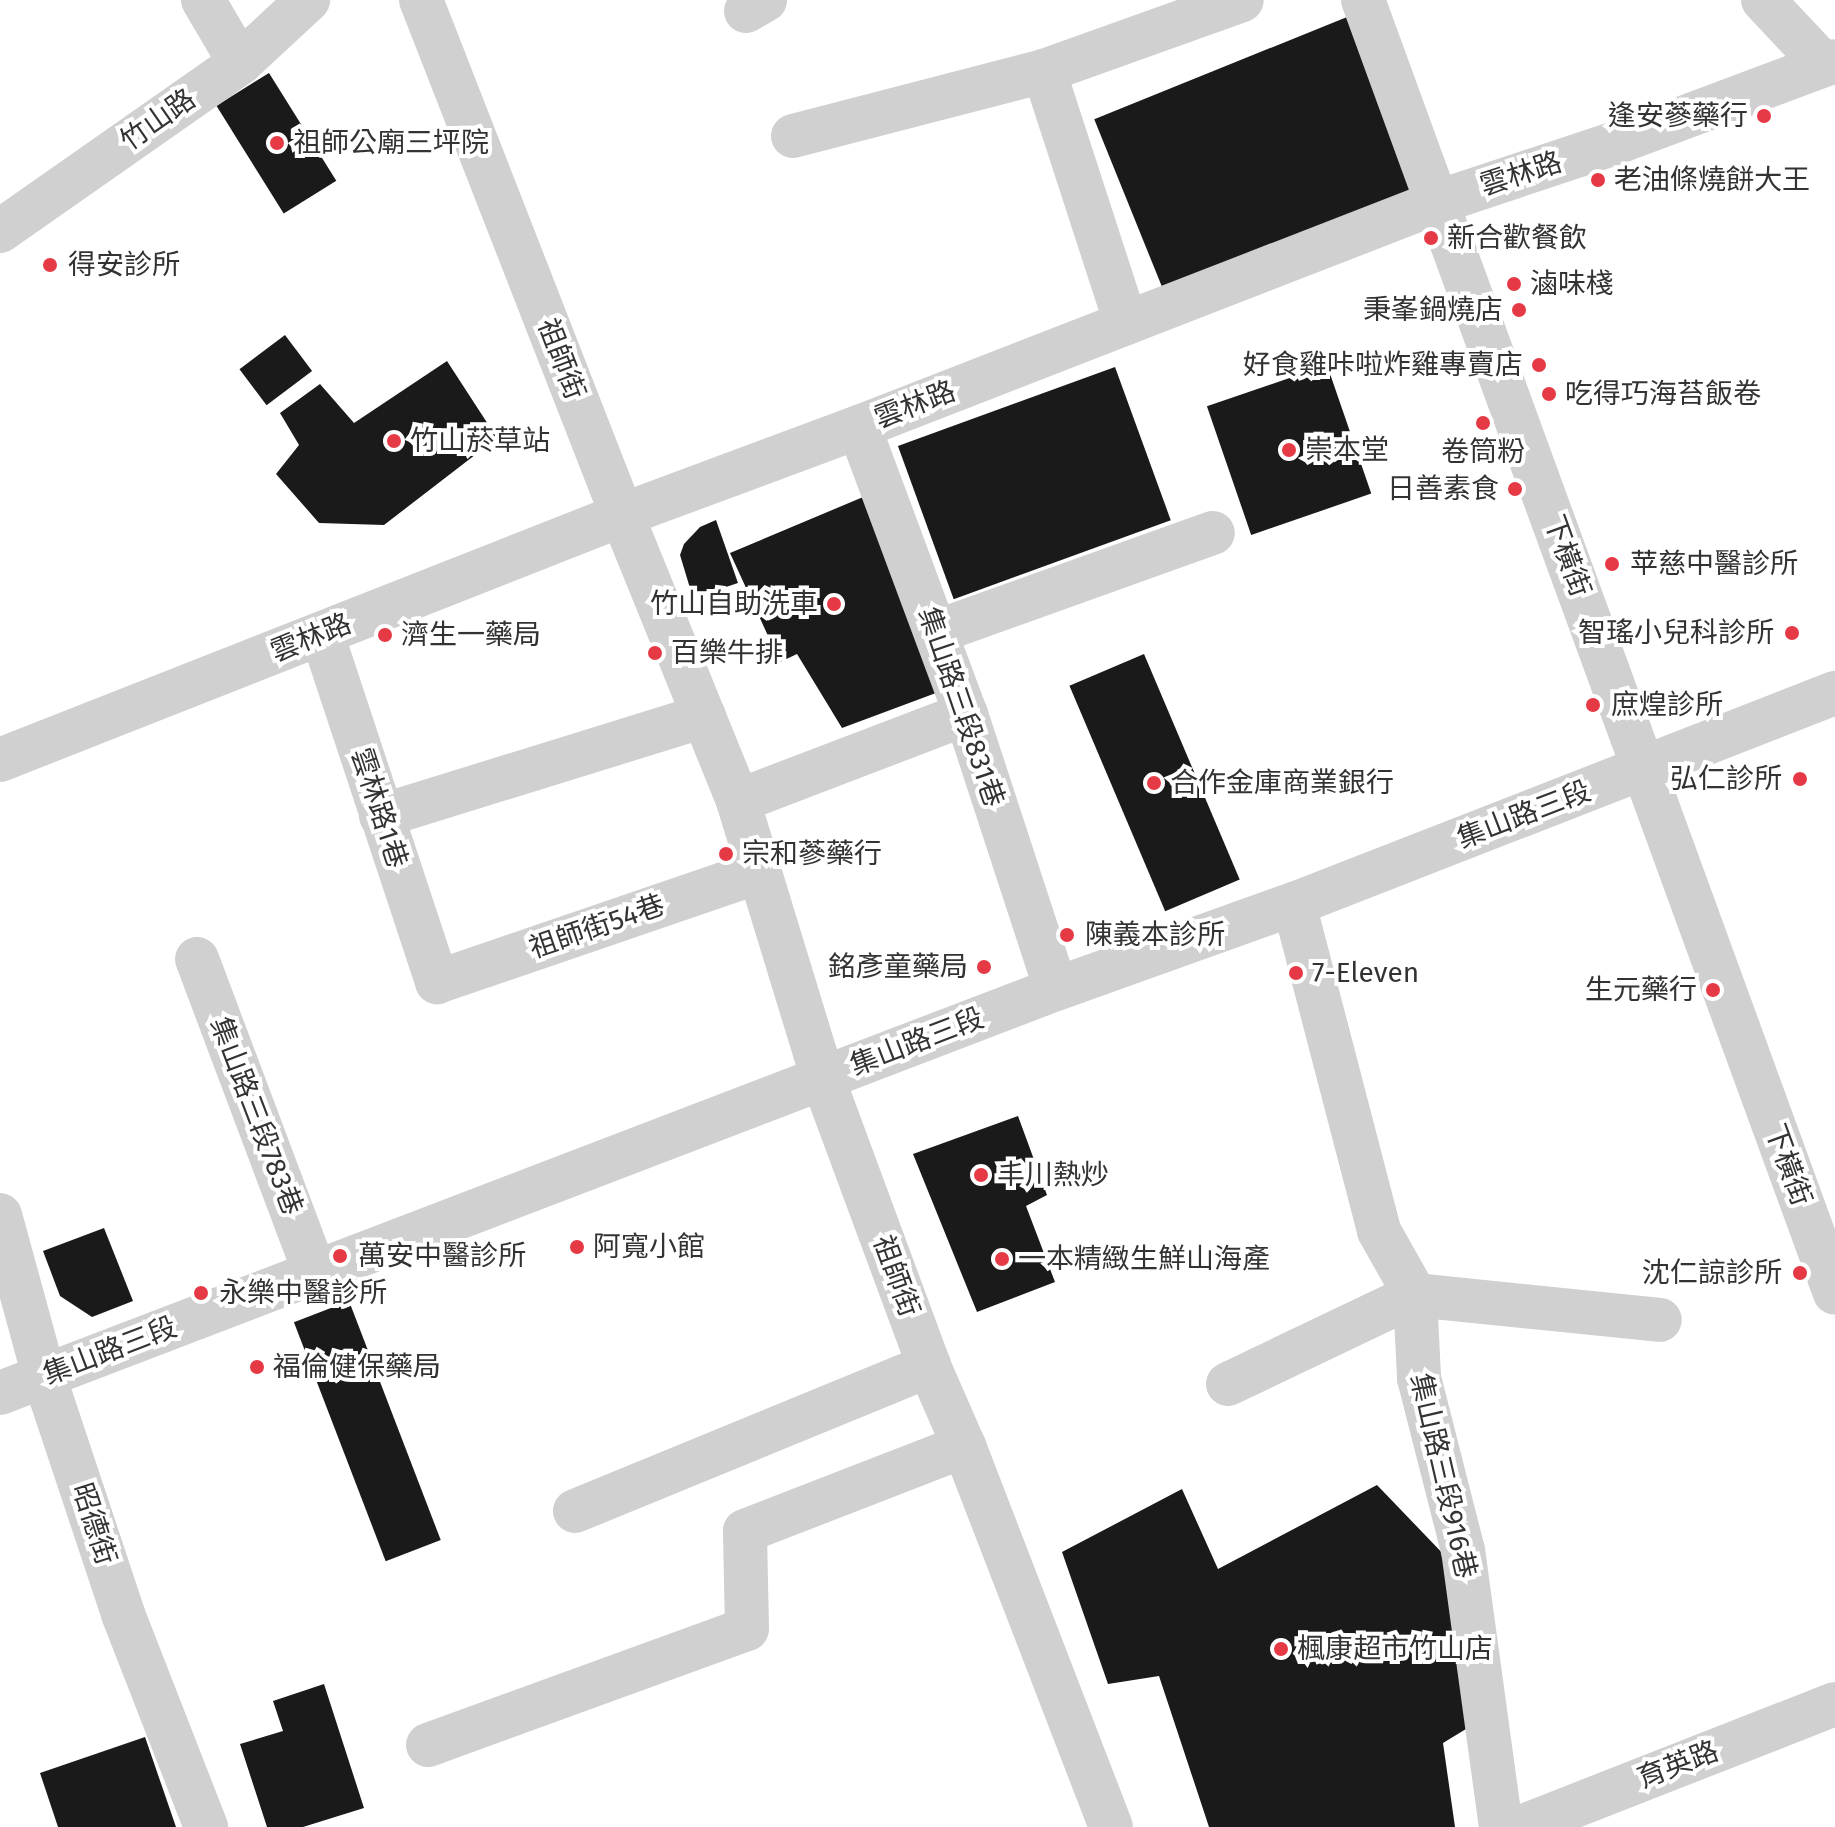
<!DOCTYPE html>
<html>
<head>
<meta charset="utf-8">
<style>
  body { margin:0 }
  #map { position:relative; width:1835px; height:1827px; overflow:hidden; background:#fff; font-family:"Fira Sans","Noto Sans TC",sans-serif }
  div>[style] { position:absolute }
  .building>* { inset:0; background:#1a1a1a; transform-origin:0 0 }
  .minor>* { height:44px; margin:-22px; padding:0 22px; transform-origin:22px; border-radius:22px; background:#d0d0d0 }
  .dots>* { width:22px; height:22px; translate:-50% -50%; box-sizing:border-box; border:4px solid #fff; border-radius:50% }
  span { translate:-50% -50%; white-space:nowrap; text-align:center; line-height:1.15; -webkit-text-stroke:8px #fff; paint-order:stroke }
  .poi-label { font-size:28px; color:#333 }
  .right { translate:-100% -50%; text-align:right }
  .left { translate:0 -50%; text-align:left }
  .street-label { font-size:28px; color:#333 }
</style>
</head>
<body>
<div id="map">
  <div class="building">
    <i style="left:1352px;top:15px;width:190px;height:278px;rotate:68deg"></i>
    <i style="left:269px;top:73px;width:127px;height:62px;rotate:58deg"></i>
    <i style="left:285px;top:335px;width:45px;height:57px;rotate:53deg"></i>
    <i style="clip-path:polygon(447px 361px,497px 438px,384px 525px,319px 523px,276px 474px,299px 445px,280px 413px,320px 384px,354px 423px)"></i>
    <i style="left:1327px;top:365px;width:136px;height:127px;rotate:71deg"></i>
    <i style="left:1115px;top:367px;width:163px;height:231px;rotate:70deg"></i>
    <i style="clip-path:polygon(875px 492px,944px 690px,842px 728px,797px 654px,780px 662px,730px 553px)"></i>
    <i style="clip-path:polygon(716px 520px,738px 583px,693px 598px,680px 555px,684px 544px,700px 527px)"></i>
    <i style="left:1144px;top:654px;width:245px;height:81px;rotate:67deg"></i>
    <i style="clip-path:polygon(1018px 1116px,1047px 1195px,1026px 1206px,1055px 1282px,977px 1312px,913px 1154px)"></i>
    <i style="clip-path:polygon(104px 1228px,133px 1301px,92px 1317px,60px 1296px,43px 1251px)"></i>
    <i style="left:349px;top:1301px;width:256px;height:59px;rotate:69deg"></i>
    <i style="clip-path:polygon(1377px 1485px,1450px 1561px,1466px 1729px,1443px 1743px,1455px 1827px,1209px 1827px,1159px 1676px,1108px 1684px,1062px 1552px,1182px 1489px,1218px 1569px)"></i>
    <i style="clip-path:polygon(324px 1684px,364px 1808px,303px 1827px,267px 1827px,240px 1744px,283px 1731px,273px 1701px)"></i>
    <i style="clip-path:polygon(145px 1737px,176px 1827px,58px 1827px,40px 1773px)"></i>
  </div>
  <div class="minor">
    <i style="left:203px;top:0;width:73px;rotate:59.6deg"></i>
    <i style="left:421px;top:0;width:553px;rotate:68.68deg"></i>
    <i style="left:622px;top:515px;width:309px;rotate:67.9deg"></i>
    <i style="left:738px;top:801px;width:291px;rotate:73deg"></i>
    <i style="left:823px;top:1079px;width:306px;rotate:69.7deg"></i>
    <i style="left:929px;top:1366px;width:87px;rotate:66.4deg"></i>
    <i style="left:964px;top:1446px;width:408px;rotate:68.9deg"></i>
    <i style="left:1363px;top:0;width:1376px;rotate:69.95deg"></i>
    <i style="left:1763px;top:0;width:89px;rotate:46.8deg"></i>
    <i style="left:746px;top:11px;width:22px;rotate:-30deg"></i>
    <i style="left:1044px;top:71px;width:265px;rotate:72deg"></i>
    <i style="left:793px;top:136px;width:259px;rotate:-14.5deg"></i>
    <i style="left:1044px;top:71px;width:210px;rotate:-19.7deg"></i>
    <i style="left:0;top:231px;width:293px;rotate:-35deg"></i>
    <i style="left:240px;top:63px;width:93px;rotate:-42.8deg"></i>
    <i style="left:859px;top:427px;width:306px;rotate:69.6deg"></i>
    <i style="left:966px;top:714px;width:289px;rotate:71.9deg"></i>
    <i style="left:936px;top:632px;width:294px;rotate:-19.7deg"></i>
    <i style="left:322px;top:634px;width:367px;rotate:71.7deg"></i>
    <i style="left:437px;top:982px;width:339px;rotate:-18.9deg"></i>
    <i style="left:0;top:760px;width:669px;rotate:-21.5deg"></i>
    <i style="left:622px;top:515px;width:253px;rotate:-20.4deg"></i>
    <i style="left:859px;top:427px;width:621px;rotate:-21.24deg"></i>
    <i style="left:1438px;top:202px;width:193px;rotate:-18.4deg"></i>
    <i style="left:1621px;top:141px;width:228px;rotate:-20.5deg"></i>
    <i style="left:738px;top:801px;width:244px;rotate:-20.9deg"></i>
    <i style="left:381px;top:816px;width:338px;rotate:-17.2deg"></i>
    <i style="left:1294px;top:904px;width:338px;rotate:75.4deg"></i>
    <i style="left:1379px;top:1231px;width:73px;rotate:60.6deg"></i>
    <i style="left:1415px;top:1295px;width:83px;rotate:87.2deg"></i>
    <i style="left:1419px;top:1378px;width:178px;rotate:75.7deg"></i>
    <i style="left:1463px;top:1550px;width:280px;rotate:82.2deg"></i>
    <i style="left:197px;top:959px;width:335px;rotate:69.4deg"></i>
    <i style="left:0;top:1215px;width:167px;rotate:74.7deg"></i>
    <i style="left:44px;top:1376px;width:251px;rotate:71.6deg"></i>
    <i style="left:123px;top:1614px;width:229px;rotate:68.7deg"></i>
    <i style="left:1228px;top:1384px;width:207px;rotate:-25.5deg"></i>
    <i style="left:1415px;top:1295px;width:246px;rotate:5.8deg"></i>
    <i style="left:0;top:1393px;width:1131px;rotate:-20.94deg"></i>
    <i style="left:1056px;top:989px;width:253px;rotate:-19.7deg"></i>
    <i style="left:1294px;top:904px;width:581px;rotate:-21.31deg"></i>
    <i style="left:575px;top:1511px;width:383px;rotate:-22.3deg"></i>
    <i style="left:428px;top:1745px;width:339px;rotate:-20deg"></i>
    <i style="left:747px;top:1629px;width:98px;rotate:-91.2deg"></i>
    <i style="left:745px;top:1531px;width:235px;rotate:-21.2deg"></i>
    <i style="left:1521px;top:1827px;width:337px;rotate:-21.4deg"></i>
  </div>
  <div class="dots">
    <i style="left:1764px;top:116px;background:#e63946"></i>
    <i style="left:277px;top:143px;background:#e63946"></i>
    <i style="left:1598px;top:180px;background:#e63946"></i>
    <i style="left:1431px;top:238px;background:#e63946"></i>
    <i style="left:50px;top:265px;background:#e63946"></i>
    <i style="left:1514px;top:284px;background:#e63946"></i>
    <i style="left:1519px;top:310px;background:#e63946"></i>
    <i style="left:1539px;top:365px;background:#e63946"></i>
    <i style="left:1549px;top:394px;background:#e63946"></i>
    <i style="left:1483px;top:423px;background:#e63946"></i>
    <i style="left:394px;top:441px;background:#e63946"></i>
    <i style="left:1289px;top:450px;background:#e63946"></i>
    <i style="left:1515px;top:489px;background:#e63946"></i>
    <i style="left:1612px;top:564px;background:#e63946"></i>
    <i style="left:834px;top:604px;background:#e63946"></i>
    <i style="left:1792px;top:633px;background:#e63946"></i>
    <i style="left:385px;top:635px;background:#e63946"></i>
    <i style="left:655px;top:653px;background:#e63946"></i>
    <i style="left:1593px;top:705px;background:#e63946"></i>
    <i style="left:1800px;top:779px;background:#e63946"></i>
    <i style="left:1154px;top:783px;background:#e63946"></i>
    <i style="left:726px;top:854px;background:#e63946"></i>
    <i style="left:1067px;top:935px;background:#e63946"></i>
    <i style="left:984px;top:967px;background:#e63946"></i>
    <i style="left:1296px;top:973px;background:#e63946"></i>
    <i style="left:1713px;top:990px;background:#e63946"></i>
    <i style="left:981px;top:1175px;background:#e63946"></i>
    <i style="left:577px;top:1247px;background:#e63946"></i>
    <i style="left:340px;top:1256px;background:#e63946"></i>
    <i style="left:1002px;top:1259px;background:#e63946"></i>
    <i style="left:1800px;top:1273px;background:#e63946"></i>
    <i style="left:201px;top:1293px;background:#e63946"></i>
    <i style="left:257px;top:1367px;background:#e63946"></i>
    <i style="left:1281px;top:1649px;background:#e63946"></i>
  </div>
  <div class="poi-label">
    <span class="right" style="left:1748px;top:116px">逢安蔘藥行</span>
    <span class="left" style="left:293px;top:143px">祖師公廟三坪院</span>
    <span class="left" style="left:1614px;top:180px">老油條燒餅大王</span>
    <span class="left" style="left:1447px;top:238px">新合歡餐飲</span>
    <span class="left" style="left:68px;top:265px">得安診所</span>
    <span class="left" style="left:1530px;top:284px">滷味棧</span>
    <span class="right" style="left:1503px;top:310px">秉峯鍋燒店</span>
    <span class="right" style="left:1523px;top:365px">好食雞咔啦炸雞專賣店</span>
    <span class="left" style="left:1565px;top:394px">吃得巧海苔飯卷</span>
    <span class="left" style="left:410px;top:441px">竹山菸草站</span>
    <span class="left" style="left:1305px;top:450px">崇本堂</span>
    <span style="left:1483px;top:452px">卷筒粉</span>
    <span class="right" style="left:1499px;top:489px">日善素食</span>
    <span class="left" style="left:1630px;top:564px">苹慈中醫診所</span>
    <span class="right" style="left:818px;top:604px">竹山自助洗車</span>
    <span class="right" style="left:1774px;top:633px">智瑤小兒科診所</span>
    <span class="left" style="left:401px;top:635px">濟生一藥局</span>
    <span class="left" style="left:671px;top:653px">百樂牛排</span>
    <span class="left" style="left:1611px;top:705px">庶煌診所</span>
    <span class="right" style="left:1782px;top:779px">弘仁診所</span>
    <span class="left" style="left:1170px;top:783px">合作金庫商業銀行</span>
    <span class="left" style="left:742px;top:854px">宗和蔘藥行</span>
    <span class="left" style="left:1085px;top:935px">陳義本診所</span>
    <span class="right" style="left:968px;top:967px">銘彥童藥局</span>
    <span class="left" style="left:1312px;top:973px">7-Eleven</span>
    <span class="right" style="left:1697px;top:990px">生元藥行</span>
    <span class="left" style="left:997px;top:1175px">丰川熱炒</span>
    <span class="left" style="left:593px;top:1247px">阿寬小館</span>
    <span class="left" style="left:358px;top:1256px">萬安中醫診所</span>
    <span class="left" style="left:1018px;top:1259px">一本精緻生鮮山海產</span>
    <span class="right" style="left:1782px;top:1273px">沈仁諒診所</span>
    <span class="left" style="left:219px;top:1293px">永樂中醫診所</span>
    <span class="left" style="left:273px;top:1367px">福倫健保藥局</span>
    <span class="left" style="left:1297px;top:1649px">楓康超市竹山店</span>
  </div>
  <div class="street-label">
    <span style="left:158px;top:120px;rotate:-35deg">竹山路</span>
    <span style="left:1521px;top:174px;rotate:-18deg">雲林路</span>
    <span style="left:561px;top:359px;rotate:69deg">祖師街</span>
    <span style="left:915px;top:405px;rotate:-21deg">雲林路</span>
    <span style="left:1567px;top:556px;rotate:70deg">下橫街</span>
    <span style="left:311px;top:638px;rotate:-22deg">雲林路</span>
    <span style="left:961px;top:707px;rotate:71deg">集山路三段831巷</span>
    <span style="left:379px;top:808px;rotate:72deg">雲林路1巷</span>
    <span style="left:1524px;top:815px;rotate:-21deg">集山路三段</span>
    <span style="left:597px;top:927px;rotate:-19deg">祖師街54巷</span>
    <span style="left:917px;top:1042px;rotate:-21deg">集山路三段</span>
    <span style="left:256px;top:1116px;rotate:69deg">集山路三段783巷</span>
    <span style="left:1788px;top:1165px;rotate:70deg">下橫街</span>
    <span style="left:896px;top:1276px;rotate:70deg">祖師街</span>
    <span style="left:110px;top:1351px;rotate:-21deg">集山路三段</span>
    <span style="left:1443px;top:1476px;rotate:77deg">集山路三段916巷</span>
    <span style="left:94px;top:1524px;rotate:72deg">昭德街</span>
    <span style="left:1678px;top:1765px;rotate:-21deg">育英路</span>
  </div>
</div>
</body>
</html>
